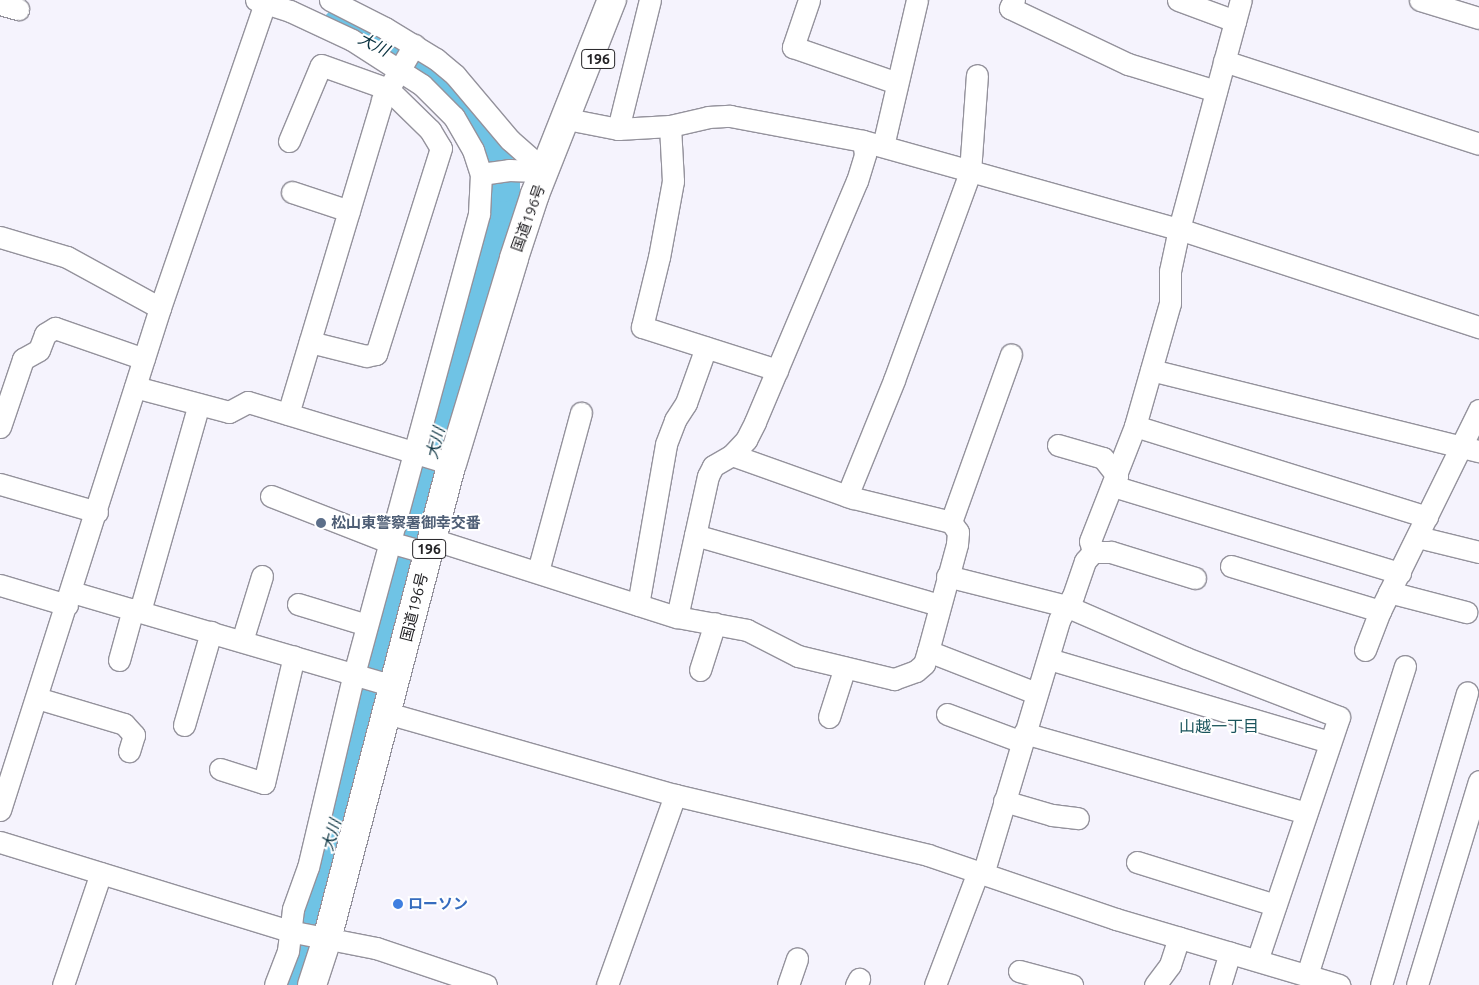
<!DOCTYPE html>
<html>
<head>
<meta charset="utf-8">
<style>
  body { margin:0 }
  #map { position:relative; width:1479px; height:985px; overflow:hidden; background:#f5f3fd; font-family:Ubuntu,"Noto Sans JP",sans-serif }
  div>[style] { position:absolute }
  .river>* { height:35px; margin:-17.5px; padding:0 17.5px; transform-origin:17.5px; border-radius:17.5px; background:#6fc3e5 }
  .roads { filter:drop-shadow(1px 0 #94929c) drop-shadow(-1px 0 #94929c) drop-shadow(0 1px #94929c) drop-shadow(0 -1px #94929c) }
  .minor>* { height:21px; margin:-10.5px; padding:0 10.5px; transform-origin:10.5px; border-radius:10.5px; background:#fff }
  .highway>* { height:28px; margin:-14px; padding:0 14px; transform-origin:14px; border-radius:14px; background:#fff }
  .dots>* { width:14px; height:14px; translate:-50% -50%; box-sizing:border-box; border:2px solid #fff; border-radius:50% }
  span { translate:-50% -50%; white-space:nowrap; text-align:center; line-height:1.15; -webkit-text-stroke:4px #fff; paint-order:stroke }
  .shield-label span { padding:1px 4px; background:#fff; border:1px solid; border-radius:4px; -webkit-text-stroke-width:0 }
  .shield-label { font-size:14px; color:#232225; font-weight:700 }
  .street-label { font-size:15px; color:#232225 }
  .service-label { font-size:15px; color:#4e5e75; font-weight:700 }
  .left { translate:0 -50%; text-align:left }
  .shop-label { font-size:15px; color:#366cbe; font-weight:700 }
  .water-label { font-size:16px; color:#07303e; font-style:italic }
  .neighbourhood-label { font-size:16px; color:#1b555d }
</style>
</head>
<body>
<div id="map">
  <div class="river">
    <i style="left:289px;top:985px;width:335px;rotate:-74.2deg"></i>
    <i style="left:380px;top:663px;width:227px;rotate:-76.2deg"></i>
    <i style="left:434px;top:443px;width:248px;rotate:-74.1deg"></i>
    <i style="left:502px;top:204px;width:20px;rotate:-90deg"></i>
    <i style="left:502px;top:184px;width:34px;rotate:-107deg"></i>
    <i style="left:492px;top:152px;width:73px;rotate:-126.1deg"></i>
    <i style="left:449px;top:93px;width:43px;rotate:-141.5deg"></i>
    <i style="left:415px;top:66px;width:86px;rotate:-151.7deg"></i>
  </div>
  <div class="roads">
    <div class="minor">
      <i style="left:256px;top:0;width:36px;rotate:18deg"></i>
      <i style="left:290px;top:11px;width:68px;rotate:25.1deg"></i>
      <i style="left:352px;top:40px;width:83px;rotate:32.7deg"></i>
      <i style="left:422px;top:85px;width:45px;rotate:45deg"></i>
      <i style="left:454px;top:117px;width:38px;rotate:60deg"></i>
      <i style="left:473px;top:150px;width:25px;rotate:72deg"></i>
      <i style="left:481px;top:174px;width:40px;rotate:92.9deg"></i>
      <i style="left:479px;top:214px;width:476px;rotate:105.2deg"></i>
      <i style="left:354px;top:673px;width:199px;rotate:103.3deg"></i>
      <i style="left:308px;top:867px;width:45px;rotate:109.7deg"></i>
      <i style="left:293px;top:909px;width:42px;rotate:96.8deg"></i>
      <i style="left:288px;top:951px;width:36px;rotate:111deg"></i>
      <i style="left:330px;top:0;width:62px;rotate:27deg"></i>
      <i style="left:385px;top:28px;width:60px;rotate:31.3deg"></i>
      <i style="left:436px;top:59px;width:25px;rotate:40deg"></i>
      <i style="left:455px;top:75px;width:85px;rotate:49.8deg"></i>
      <i style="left:510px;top:140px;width:47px;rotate:41.5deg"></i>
      <i style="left:809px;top:0;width:50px;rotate:108.8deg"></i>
      <i style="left:793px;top:47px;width:110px;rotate:19.1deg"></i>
      <i style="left:1014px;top:0;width:9px;rotate:117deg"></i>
      <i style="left:1010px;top:8px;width:131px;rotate:25.4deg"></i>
      <i style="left:1128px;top:64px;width:92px;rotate:17.1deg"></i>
      <i style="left:1178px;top:0;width:61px;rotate:20.2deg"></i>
      <i style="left:1420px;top:0;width:62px;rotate:17deg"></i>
      <i style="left:0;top:4px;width:19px;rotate:16deg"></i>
      <i style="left:1224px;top:61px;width:268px;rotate:18deg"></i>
      <i style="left:567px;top:119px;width:52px;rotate:11.1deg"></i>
      <i style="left:618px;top:129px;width:52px;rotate:-3.3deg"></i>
      <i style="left:670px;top:126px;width:39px;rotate:-13deg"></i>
      <i style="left:708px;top:117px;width:22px;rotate:-3deg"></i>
      <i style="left:730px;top:116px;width:135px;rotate:10.6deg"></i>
      <i style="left:863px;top:141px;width:328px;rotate:15.6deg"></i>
      <i style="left:1179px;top:229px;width:316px;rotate:18.1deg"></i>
      <i style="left:670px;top:126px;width:55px;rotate:86.9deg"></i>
      <i style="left:673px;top:181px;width:77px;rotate:100.4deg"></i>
      <i style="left:659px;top:257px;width:72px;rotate:103.7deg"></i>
      <i style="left:642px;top:327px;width:142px;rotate:17.7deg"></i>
      <i style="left:618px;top:129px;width:133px;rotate:-76.1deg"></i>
      <i style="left:289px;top:141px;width:82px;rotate:-67.2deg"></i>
      <i style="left:321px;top:65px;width:71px;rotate:19.7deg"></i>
      <i style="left:388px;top:89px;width:59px;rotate:44.3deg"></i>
      <i style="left:430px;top:130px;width:21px;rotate:59deg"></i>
      <i style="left:441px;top:148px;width:216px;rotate:107.5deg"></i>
      <i style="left:376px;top:354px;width:10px;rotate:169deg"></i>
      <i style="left:366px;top:356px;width:58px;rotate:-166deg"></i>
      <i style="left:883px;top:146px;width:150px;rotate:-76.9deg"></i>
      <i style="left:481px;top:174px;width:28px;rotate:-8deg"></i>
      <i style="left:509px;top:170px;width:36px;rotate:2deg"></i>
      <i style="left:292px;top:192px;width:60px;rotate:18.4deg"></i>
      <i style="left:0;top:237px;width:70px;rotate:16.6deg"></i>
      <i style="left:67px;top:257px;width:106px;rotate:28.7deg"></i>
      <i style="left:1151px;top:370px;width:338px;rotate:13.9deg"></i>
      <i style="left:135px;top:387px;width:97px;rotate:14.9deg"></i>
      <i style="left:229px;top:412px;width:21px;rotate:-28deg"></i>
      <i style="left:248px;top:402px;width:213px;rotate:16.9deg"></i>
      <i style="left:288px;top:414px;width:328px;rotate:-73.3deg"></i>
      <i style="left:382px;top:100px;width:64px;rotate:-59.8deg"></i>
      <i style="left:1135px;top:426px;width:306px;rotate:17.3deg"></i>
      <i style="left:0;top:427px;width:72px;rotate:-71.3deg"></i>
      <i style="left:23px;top:359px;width:18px;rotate:-29deg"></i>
      <i style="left:39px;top:350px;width:17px;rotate:-69deg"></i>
      <i style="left:45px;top:334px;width:12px;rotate:-31deg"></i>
      <i style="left:55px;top:328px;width:94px;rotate:19.2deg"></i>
      <i style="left:1058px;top:445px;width:47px;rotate:16.1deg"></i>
      <i style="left:1103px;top:458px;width:23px;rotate:52deg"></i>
      <i style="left:0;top:484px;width:101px;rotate:16.1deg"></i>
      <i style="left:1113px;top:486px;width:300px;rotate:16.9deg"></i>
      <i style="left:271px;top:496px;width:127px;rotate:21.3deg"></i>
      <i style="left:389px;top:542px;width:41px;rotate:15.8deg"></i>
      <i style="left:847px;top:496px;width:125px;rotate:-67.9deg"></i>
      <i style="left:894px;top:380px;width:221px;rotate:-69.9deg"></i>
      <i style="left:970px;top:172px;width:97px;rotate:-85.9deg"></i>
      <i style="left:951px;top:522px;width:178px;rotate:-70.3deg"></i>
      <i style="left:695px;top:535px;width:254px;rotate:16deg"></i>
      <i style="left:1418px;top:537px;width:63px;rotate:13.8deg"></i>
      <i style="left:432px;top:539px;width:257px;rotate:17.7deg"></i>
      <i style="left:677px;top:617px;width:71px;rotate:10.5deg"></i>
      <i style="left:747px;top:630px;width:57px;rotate:27deg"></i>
      <i style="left:798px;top:656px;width:99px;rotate:13.5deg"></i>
      <i style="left:894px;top:679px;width:23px;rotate:-20deg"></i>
      <i style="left:916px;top:671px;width:11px;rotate:-41deg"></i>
      <i style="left:924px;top:664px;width:14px;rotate:-73deg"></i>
      <i style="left:928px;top:651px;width:111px;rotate:-74.8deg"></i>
      <i style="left:957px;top:544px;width:12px;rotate:-85deg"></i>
      <i style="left:958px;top:532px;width:12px;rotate:-125deg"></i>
      <i style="left:951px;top:522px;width:101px;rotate:-166.2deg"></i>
      <i style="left:853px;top:498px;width:128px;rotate:-160.4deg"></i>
      <i style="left:1093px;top:552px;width:11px;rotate:-105deg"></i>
      <i style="left:1090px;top:541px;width:123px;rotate:-68.6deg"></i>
      <i style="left:1135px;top:426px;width:128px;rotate:-74.1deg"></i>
      <i style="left:1170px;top:303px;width:32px;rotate:-90deg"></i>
      <i style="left:1170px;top:271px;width:43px;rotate:-77.9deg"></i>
      <i style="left:1179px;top:229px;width:237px;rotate:-74.9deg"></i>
      <i style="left:1231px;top:566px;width:156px;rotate:16.8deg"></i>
      <i style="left:538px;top:571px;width:164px;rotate:-74.8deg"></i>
      <i style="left:947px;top:576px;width:123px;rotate:14.1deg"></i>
      <i style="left:1066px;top:606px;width:131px;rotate:23.4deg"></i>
      <i style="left:1186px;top:658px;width:164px;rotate:21.1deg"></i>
      <i style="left:1339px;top:717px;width:256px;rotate:108.6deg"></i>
      <i style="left:0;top:585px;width:70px;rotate:16.6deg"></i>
      <i style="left:72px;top:592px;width:335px;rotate:16.3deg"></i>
      <i style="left:1389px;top:592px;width:80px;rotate:14.6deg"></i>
      <i style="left:298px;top:604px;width:72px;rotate:16.9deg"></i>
      <i style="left:638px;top:605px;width:163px;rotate:-80.1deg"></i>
      <i style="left:666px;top:444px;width:26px;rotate:-69deg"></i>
      <i style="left:675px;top:420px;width:20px;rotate:-57deg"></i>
      <i style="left:686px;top:403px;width:59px;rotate:-70.3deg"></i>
      <i style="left:140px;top:611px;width:215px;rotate:-74.1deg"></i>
      <i style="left:677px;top:617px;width:144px;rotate:-77.6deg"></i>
      <i style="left:708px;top:476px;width:11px;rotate:-63deg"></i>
      <i style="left:713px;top:466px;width:22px;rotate:-30deg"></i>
      <i style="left:732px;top:455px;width:21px;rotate:-47deg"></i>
      <i style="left:746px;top:440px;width:20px;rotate:-63deg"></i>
      <i style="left:755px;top:422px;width:262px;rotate:-67.1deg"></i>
      <i style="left:857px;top:181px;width:28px;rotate:-73deg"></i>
      <i style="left:865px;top:154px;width:13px;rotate:-99deg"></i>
      <i style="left:242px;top:641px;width:68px;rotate:-72.9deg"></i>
      <i style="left:1365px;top:650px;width:42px;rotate:-69deg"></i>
      <i style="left:1380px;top:611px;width:224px;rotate:-63.8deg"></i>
      <i style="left:928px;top:651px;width:116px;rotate:21.3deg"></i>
      <i style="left:1049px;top:659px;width:293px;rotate:16.5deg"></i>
      <i style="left:119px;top:660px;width:53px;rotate:-74.6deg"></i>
      <i style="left:700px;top:670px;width:49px;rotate:-72.3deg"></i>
      <i style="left:37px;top:698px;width:91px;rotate:16.6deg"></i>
      <i style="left:124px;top:724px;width:15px;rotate:48deg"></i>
      <i style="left:134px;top:735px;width:17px;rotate:107deg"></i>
      <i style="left:387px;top:713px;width:299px;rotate:15.9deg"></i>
      <i style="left:675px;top:795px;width:260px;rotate:13.3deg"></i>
      <i style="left:928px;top:855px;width:199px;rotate:18.8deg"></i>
      <i style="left:1116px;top:919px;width:233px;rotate:16.5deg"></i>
      <i style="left:947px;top:714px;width:80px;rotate:20.5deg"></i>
      <i style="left:829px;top:717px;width:52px;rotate:-72.3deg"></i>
      <i style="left:184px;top:725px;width:97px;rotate:-73.8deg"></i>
      <i style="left:1024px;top:733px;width:293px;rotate:15.8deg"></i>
      <i style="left:220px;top:769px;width:46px;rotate:17.7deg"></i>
      <i style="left:264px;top:783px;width:130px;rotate:-76.7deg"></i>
      <i style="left:1004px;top:801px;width:50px;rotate:16.3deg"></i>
      <i style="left:1052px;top:815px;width:26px;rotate:7deg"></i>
      <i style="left:0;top:810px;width:527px;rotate:-72.32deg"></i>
      <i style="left:160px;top:308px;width:326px;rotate:-71deg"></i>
      <i style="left:0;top:842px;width:302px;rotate:17.1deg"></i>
      <i style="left:289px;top:931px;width:89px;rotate:11.1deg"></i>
      <i style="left:376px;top:948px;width:116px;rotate:18.6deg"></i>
      <i style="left:1137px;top:862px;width:145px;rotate:17.3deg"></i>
      <i style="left:983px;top:874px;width:265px;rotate:-73.3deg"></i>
      <i style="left:1059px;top:620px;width:28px;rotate:-60deg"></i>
      <i style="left:1073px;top:596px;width:37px;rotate:-71deg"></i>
      <i style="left:1085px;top:561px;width:12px;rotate:-48deg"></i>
      <i style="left:1093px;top:552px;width:18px"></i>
      <i style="left:1111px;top:552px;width:88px;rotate:17.2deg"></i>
      <i style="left:1019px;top:971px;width:55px;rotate:14.8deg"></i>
      <i style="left:1307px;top:975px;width:324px;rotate:-72.4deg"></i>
      <i style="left:63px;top:985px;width:118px;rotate:-71.3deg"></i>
      <i style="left:607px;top:985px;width:202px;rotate:-70.3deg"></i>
      <i style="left:788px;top:985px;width:28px;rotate:-71deg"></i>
      <i style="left:856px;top:985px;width:7px;rotate:-63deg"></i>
      <i style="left:935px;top:985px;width:121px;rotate:-69.2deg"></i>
      <i style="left:1155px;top:985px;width:25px;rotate:-53deg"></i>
      <i style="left:1170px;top:965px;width:29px;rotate:-72deg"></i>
      <i style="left:1220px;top:985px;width:34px;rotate:-73deg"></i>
      <i style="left:1381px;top:985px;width:305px;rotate:-73.6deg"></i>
      <i style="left:1417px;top:985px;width:213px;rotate:-73.1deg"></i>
    </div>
    <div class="highway">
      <i style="left:312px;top:985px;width:48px;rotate:-71.9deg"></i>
      <i style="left:327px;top:939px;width:491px;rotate:-75.3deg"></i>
      <i style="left:452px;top:464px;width:215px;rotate:-73.2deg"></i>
      <i style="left:514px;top:258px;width:67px;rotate:-71.8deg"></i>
      <i style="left:535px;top:194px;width:209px;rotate:-68.4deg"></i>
    </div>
  </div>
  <div class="dots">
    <i style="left:321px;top:523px;background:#5c6f8a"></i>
    <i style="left:398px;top:904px;background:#3f7fe0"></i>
  </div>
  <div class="shield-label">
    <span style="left:598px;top:59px">196</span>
    <span style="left:429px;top:549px">196</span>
  </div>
  <div class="street-label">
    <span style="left:528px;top:218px;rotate:-70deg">国道196号</span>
    <span style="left:414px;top:607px;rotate:-76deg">国道196号</span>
  </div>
  <div class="service-label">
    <span class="left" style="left:331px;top:523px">松山東警察署御幸交番</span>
  </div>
  <div class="shop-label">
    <span class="left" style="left:408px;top:904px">ローソン</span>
  </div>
  <div class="water-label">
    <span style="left:374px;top:44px;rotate:27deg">大川</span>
    <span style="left:435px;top:443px;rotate:-76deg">大川</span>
    <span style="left:331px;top:835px;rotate:-74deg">大川</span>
  </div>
  <div class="neighbourhood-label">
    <span style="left:1219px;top:726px">山越一丁目</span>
  </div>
</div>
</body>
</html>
